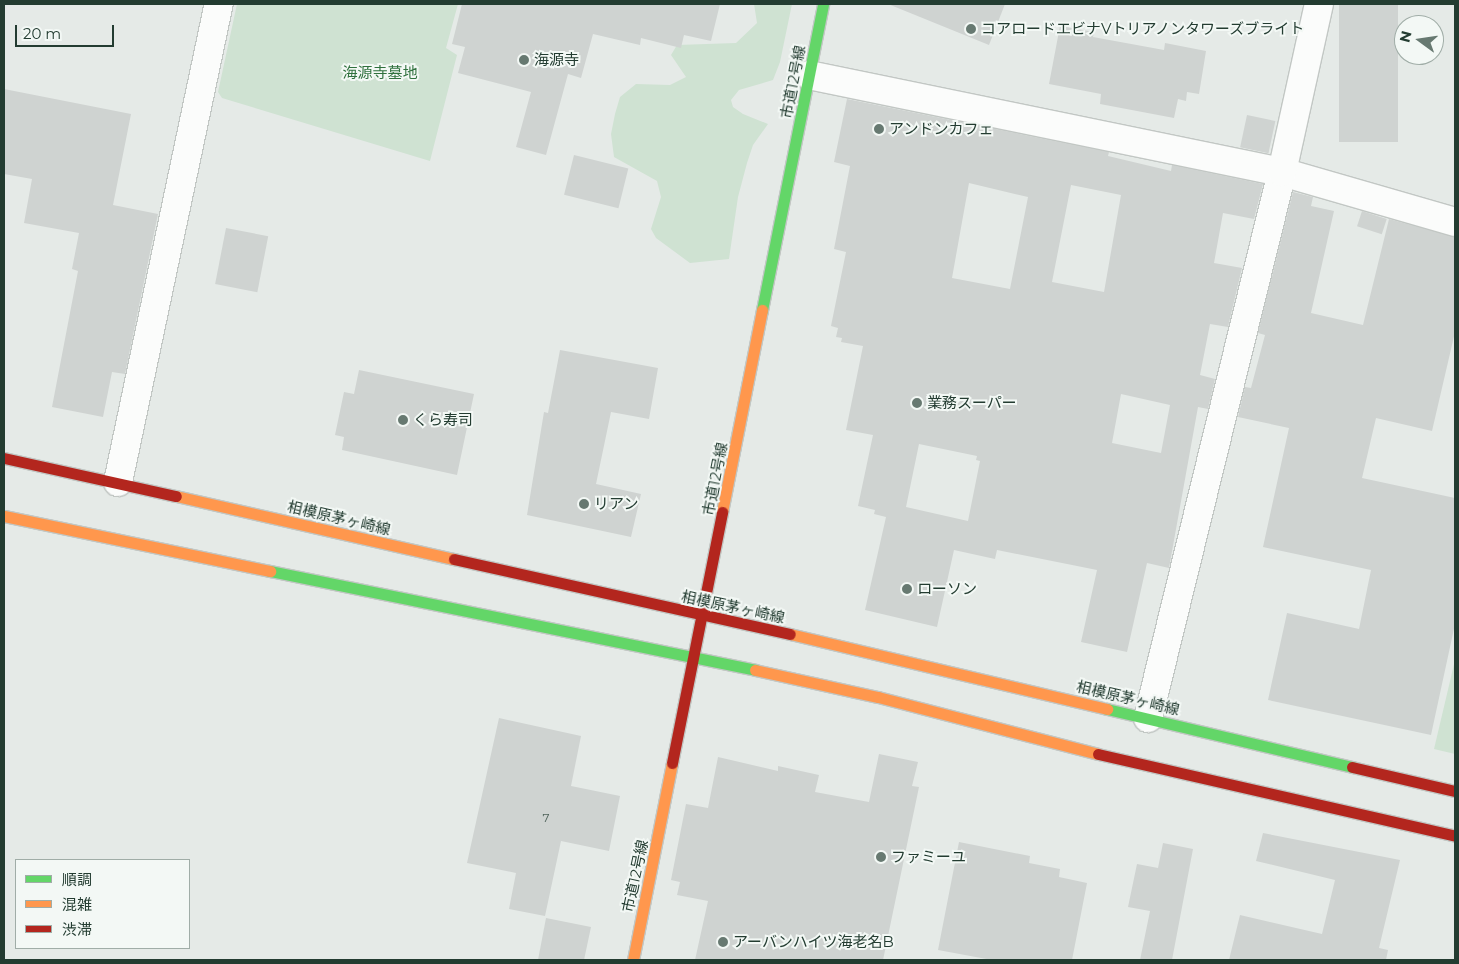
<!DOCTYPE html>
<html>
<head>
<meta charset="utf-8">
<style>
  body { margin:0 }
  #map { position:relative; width:1459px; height:964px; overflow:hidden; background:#e5eae7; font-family:Montserrat,"Noto Sans JP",sans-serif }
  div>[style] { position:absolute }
  .green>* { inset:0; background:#cfe2d2 }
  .building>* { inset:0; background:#cfd3d1; transform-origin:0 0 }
  .roads { filter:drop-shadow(1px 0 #c2c7c4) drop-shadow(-1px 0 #c2c7c4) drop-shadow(0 1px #c2c7c4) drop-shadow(0 -1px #c2c7c4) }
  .street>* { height:28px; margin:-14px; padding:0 14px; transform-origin:14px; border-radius:14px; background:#fbfcfb }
  .fast>* { height:11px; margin:-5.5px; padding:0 5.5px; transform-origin:5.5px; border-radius:5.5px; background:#63d668 }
  .slow>* { height:11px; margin:-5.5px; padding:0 5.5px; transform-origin:5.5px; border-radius:5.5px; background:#ff974d }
  .jam>* { height:11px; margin:-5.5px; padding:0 5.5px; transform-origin:5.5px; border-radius:5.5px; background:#b3261e }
  .dots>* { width:14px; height:14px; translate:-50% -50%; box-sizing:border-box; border:2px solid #f3f8f5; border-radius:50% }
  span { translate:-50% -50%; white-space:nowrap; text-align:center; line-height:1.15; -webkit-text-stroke:4px #f3f8f5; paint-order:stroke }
  .number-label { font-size:12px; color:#4e6259 }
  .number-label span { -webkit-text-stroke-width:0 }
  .poi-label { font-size:15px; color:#233c31 }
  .left { translate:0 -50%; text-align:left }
  .park-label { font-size:15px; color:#30713e }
  .street-label { font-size:15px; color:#233c31 }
  .frame { position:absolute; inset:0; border:5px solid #233c31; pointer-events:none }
  .legend { position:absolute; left:15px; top:859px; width:175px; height:90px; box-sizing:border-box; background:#f3f8f5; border:1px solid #a0ada7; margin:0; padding:6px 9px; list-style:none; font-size:15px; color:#233c31 }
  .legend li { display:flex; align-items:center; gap:10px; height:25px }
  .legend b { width:25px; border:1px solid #a0ada7 }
  .north { position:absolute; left:1394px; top:15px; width:50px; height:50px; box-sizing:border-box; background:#f3f8f5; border:1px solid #a0ada7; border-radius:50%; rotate:284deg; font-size:14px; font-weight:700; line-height:20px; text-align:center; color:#233c31 }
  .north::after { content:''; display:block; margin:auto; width:18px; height:22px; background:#677971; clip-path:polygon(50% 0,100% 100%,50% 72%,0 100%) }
  .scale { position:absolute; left:15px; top:25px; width:99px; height:22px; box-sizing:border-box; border:2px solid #233c31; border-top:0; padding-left:6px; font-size:15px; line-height:18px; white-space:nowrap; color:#233c31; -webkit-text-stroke:4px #f3f8f5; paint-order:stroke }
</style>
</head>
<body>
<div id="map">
  <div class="green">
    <i style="clip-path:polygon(237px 4px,458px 4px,446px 48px,457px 55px,430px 161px,222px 98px,218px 92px)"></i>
    <i style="clip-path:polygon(754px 4px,792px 4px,780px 62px,773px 80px,739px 90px,731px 100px,733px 107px,743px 114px,768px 124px,753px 145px,747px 163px,738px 197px,729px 259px,690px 263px,656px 238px,651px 229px,661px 197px,657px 181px,614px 157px,611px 134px,615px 114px,620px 97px,636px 84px,670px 85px,686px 77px,671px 55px,677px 45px,736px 43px,757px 23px)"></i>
    <i style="clip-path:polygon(1455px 660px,1455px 754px,1434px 749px)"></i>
  </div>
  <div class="building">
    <i style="clip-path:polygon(462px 4px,720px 4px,711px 41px,684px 35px,681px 48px,641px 38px,640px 45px,593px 34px,581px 78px,568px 74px,546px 155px,516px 147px,531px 92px,458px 73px,465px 47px,452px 44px)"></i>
    <i style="clip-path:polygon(888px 4px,1005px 4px,989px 45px)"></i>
    <i style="left:1339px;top:4px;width:59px;height:138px"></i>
    <i style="clip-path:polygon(1060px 26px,1094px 32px,1093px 37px,1164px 50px,1165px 43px,1206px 51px,1199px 94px,1187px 92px,1186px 101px,1178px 99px,1174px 118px,1100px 104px,1101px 94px,1049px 84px)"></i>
    <i style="clip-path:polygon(4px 89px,131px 114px,113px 205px,158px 214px,125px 374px,112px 372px,103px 417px,52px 407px,78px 271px,72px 269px,79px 233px,24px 223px,32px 179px,4px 174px)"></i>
    <i style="clip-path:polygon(evenodd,847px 99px,1109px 152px,1108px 156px,1171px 171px,1172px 165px,1263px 184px,1254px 219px,1223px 213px,1214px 263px,1242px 268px,1228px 327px,1210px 324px,1200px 375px,1215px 379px,1208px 409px,1198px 407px,1169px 568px,1147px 563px,1127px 652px,1081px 642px,1097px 570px,997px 550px,995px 559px,954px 550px,937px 627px,865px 610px,886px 517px,874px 514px,875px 510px,858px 506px,873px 435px,846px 430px,863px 346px,841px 342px,842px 338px,836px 337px,838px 328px,831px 326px,846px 252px,834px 249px,850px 166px,834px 162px,847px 99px,969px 183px,1028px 197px,1010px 289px,952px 278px,969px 183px,847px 99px,1071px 185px,1121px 195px,1104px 292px,1052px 282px,1071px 185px,847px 99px,1121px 394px,1170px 405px,1161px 453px,1112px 443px,1121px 394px,847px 99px,919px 444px,977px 456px,976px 460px,980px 461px,968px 521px,906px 507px,919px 444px)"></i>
    <i style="left:1247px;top:115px;width:29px;height:33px;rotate:12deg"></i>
    <i style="left:574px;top:155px;width:56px;height:41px;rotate:14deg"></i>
    <i style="clip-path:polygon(1293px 192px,1313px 197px,1311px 206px,1334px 211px,1311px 313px,1363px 325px,1389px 219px,1455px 237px,1455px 332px,1432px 431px,1376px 418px,1362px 478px,1455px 498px,1455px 624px,1431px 735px,1268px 700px,1287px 613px,1359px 629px,1371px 570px,1263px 547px,1289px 428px,1238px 417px,1245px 387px,1251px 388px,1265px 335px,1258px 333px)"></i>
    <i style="left:1362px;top:211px;width:26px;height:16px;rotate:18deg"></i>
    <i style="left:226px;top:228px;width:43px;height:57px;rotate:11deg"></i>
    <i style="clip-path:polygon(560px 350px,658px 368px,649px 419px,611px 412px,596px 484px,641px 494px,631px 537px,527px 515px,544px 412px,548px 413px)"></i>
    <i style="clip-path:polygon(359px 370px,474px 394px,457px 475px,342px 450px,344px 437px,335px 435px,344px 392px,354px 394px)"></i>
    <i style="clip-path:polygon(499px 718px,581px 736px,571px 786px,620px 796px,609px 851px,561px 841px,545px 916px,509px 909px,516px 873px,467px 863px)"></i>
    <i style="clip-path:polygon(879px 754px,918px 762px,912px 786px,919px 787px,883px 960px,695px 960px,708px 901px,677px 895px,680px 882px,671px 880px,686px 804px,708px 808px,718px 757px,778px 771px,778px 766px,819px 775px,815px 792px,869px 802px)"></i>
    <i style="clip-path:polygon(1263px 833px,1400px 860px,1379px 948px,1388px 950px,1386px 960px,1229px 960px,1240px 915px,1322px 934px,1335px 880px,1256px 861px)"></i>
    <i style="clip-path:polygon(959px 842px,1030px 856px,1029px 863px,1060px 869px,1059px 877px,1087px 883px,1072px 960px,992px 960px,938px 950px)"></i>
    <i style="clip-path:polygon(1163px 843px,1193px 849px,1172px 960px,1140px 960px,1150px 911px,1128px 907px,1137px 864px,1158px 868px)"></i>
    <i style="clip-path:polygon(546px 918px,591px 927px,584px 960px,538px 960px)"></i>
  </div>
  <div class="roads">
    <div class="street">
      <i style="left:809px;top:75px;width:483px;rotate:11.6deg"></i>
      <i style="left:1282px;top:172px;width:180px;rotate:16.1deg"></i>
      <i style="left:118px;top:482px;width:489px;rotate:-78.1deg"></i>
      <i style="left:1148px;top:718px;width:562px;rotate:-76.21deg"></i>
      <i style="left:1282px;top:172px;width:172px;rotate:-77.6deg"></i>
    </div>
    <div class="fast">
      <i style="left:762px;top:310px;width:312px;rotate:-78.7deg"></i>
      <i style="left:270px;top:571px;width:495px;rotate:11.5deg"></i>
      <i style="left:1107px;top:709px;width:252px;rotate:13.3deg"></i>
    </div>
    <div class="slow">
      <i style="left:176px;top:496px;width:285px;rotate:12.8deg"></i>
      <i style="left:722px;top:512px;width:206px;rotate:-78.8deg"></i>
      <i style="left:4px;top:516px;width:272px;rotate:11.7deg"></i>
      <i style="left:790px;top:634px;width:326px;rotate:13.3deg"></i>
      <i style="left:755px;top:670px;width:126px;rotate:12.4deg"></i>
      <i style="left:878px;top:697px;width:227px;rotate:14.5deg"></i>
      <i style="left:633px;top:960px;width:201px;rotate:-78.8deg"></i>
    </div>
    <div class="jam">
      <i style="left:4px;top:458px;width:176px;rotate:12.5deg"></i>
      <i style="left:454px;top:559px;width:344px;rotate:12.6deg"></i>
      <i style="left:1098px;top:754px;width:366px;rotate:12.9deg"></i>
      <i style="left:672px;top:763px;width:256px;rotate:-78.7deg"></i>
      <i style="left:1352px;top:767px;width:106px;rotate:13.1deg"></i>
    </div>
  </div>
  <div class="dots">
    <i style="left:971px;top:29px;background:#677971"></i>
    <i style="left:524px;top:60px;background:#677971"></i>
    <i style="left:879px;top:129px;background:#677971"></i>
    <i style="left:917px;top:403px;background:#677971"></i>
    <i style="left:403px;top:420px;background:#677971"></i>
    <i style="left:584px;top:504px;background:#677971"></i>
    <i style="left:907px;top:589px;background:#677971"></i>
    <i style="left:881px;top:857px;background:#677971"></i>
    <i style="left:723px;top:942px;background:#677971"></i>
  </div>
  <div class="number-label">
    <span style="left:546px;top:818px">7</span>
  </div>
  <div class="poi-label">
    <span class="left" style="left:981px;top:29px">コアロードエビナVトリアノンタワーズブライト</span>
    <span class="left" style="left:534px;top:60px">海源寺</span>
    <span class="left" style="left:889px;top:129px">アンドンカフェ</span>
    <span class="left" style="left:927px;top:403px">業務スーパー</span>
    <span class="left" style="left:413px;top:420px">くら寿司</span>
    <span class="left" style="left:594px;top:504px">リアン</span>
    <span class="left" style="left:917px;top:589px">ローソン</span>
    <span class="left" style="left:891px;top:857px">ファミーユ</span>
    <span class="left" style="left:733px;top:942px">アーバンハイツ海老名B</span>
  </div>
  <div class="park-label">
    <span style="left:380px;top:73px">海源寺墓地</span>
  </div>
  <div class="street-label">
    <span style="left:793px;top:82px;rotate:-79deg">市道12号線</span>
    <span style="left:715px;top:479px;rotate:-79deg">市道12号線</span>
    <span style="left:339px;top:518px;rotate:13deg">相模原茅ヶ崎線</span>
    <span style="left:733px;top:607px;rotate:12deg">相模原茅ヶ崎線</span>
    <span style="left:1128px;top:698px;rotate:13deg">相模原茅ヶ崎線</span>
    <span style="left:635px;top:876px;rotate:-78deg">市道12号線</span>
  </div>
  <div class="frame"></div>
  <ul class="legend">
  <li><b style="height:6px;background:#63d668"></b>順調</li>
  <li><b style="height:6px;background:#ff974d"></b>混雑</li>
  <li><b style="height:6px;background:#b3261e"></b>渋滞</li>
  </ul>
  <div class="north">N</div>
  <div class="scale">20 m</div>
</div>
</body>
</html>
